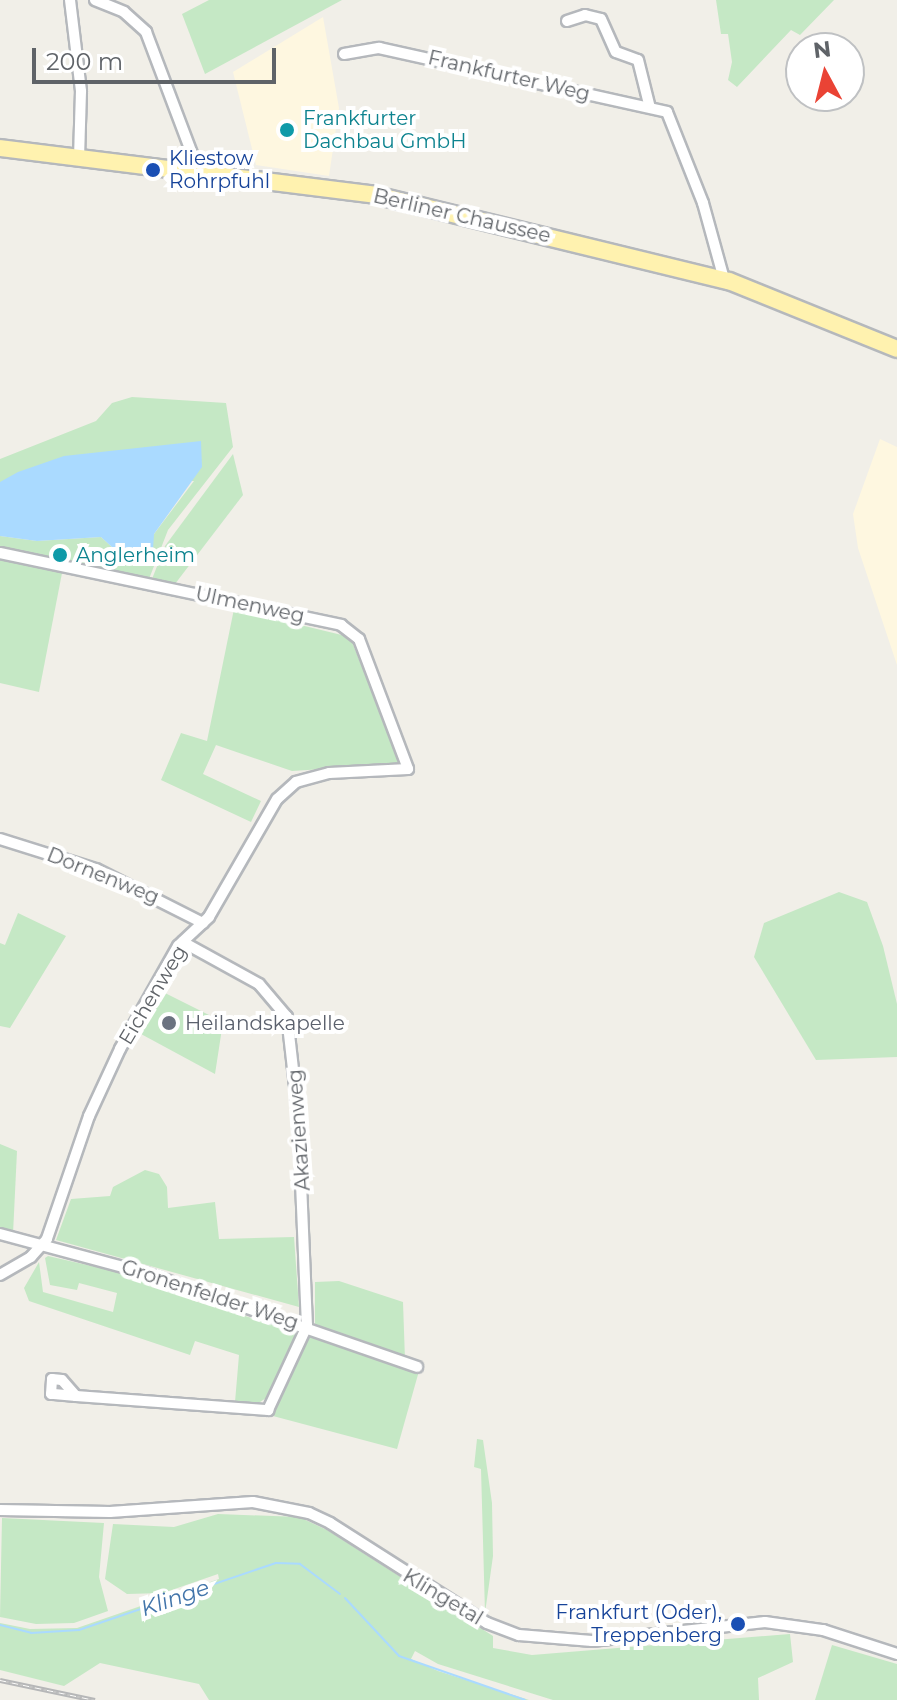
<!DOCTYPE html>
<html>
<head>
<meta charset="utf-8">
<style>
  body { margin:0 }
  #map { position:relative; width:897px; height:1700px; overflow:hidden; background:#f1efe8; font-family:Montserrat,sans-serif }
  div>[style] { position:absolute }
  .commercial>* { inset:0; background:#fef7e0 }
  .green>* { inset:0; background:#c5e8c5 }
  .water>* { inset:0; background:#aadaff }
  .stream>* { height:2px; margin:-1px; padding:0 1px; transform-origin:1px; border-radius:1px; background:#aadaff }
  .roads { filter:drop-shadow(2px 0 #b5b8bc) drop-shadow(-2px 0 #b5b8bc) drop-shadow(0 2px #b5b8bc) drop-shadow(0 -2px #b5b8bc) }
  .street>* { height:10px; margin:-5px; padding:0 5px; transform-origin:5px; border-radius:5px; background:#fff }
  .primary>* { height:16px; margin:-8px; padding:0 8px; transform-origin:8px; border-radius:8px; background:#fff2af }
  .rail>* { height:5px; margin-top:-2.5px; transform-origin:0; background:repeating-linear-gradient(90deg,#fff 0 6px,#b6b7b8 0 12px); box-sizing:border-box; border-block:2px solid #b6b7b8 }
  .dots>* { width:22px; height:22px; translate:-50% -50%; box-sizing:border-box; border:4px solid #fff; border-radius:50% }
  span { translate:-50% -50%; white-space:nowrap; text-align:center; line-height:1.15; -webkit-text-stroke:8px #fff; paint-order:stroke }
  .street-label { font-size:20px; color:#5f6368 }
  .culture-label { font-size:20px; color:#0d838f }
  .left { translate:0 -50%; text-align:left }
  .transit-label { font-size:20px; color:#164399 }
  .right { translate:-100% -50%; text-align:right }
  .worship-label { font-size:20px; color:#5b616d }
  .water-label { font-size:22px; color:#4174aa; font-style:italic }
  .north { position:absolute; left:785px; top:32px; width:80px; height:80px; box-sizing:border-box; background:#fff; border:2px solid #bfc1c3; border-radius:50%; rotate:353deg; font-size:22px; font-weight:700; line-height:32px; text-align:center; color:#5f6368 }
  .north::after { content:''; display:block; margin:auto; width:28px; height:36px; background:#ea4335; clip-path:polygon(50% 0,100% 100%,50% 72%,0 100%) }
  .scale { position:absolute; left:32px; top:48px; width:244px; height:36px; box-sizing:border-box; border:4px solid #5f6368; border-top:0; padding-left:10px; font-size:24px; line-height:28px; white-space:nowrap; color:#5f6368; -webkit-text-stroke:6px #fff; paint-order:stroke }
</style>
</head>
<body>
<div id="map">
  <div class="commercial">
    <i style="clip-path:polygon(323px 17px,339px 108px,329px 176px,256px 165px,233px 72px)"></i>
    <i style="clip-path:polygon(880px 439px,897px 447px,897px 665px,858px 548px,853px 514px)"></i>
  </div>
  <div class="green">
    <i style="clip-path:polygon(209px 0,342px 0,205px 74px,182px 14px)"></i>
    <i style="clip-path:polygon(716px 0,834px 0,800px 35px,791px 30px,737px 87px,728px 80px,732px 62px,728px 34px,721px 34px)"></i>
    <i style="clip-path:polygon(132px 397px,226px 403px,233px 447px,168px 530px,149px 579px,0 547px,0 536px,37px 541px,101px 537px,125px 559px,154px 534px,194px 481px,0 482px,0 459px,96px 421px,112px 403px)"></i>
    <i style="clip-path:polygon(233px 454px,243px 495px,175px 584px,152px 579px,165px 546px)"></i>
    <i style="clip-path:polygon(0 560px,62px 573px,39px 692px,0 683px)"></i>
    <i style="clip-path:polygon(234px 609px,350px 637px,401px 764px,292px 771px,216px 745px,203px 774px,261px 801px,251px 822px,161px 780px,181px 733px,207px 741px)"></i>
    <i style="clip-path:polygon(839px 892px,867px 902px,883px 946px,897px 1004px,897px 1057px,816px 1060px,754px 957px,764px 923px)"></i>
    <i style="clip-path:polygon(18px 913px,66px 936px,10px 1028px,0 1026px,0 943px,5px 945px)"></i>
    <i style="clip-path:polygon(163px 992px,223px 1022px,215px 1074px,141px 1034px)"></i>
    <i style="clip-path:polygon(0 1144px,17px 1151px,13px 1234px,0 1230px)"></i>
    <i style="clip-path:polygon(145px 1170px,159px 1174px,167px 1187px,168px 1208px,215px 1202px,219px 1239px,294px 1237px,299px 1307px,56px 1240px,71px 1199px,110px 1196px,113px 1187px)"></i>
    <i style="clip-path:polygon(48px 1256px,139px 1277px,192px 1294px,191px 1300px,299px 1332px,275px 1392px,257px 1404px,235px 1402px,239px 1355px,195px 1341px,190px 1355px,29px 1301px,24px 1288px,39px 1262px,43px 1292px,113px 1312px,117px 1293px,79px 1283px,77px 1290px,50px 1285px,45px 1258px)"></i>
    <i style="clip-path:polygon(339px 1281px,403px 1302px,405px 1360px,315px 1324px,315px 1282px)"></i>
    <i style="clip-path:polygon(308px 1333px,419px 1371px,397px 1449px,273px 1416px)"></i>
    <i style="clip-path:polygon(477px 1439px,483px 1440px,492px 1503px,493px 1556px,485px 1613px,481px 1469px,474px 1467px)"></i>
    <i style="clip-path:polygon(218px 1514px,299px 1517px,327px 1530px,493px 1636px,493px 1648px,532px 1655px,790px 1634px,793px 1662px,758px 1678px,759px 1700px,553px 1700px,438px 1664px,415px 1651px,411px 1659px,438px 1671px,529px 1700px,209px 1700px,199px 1684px,100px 1663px,64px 1686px,0 1670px,0 1623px,30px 1629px,77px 1628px,219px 1579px,218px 1574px,163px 1593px,127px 1594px,105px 1579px,113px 1524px,174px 1527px)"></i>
    <i style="clip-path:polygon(2px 1518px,104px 1523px,99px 1577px,108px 1611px,74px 1623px,36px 1624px,0 1617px)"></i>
    <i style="clip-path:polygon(832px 1645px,897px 1664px,897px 1700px,815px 1700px)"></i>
  </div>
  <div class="water">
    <i style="clip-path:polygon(201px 441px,202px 467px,154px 534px,152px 565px,125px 559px,101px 537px,37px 541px,0 536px,0 482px,18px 472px,64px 456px)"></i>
  </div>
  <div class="stream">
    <i style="left:345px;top:1598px;width:79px;rotate:47deg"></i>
    <i style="left:399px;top:1656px;width:133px;rotate:19.2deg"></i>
    <i style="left:0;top:1625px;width:32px;rotate:14deg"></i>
    <i style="left:31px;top:1633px;width:48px;rotate:-3.6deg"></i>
    <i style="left:79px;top:1630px;width:208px;rotate:-18.8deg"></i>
    <i style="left:276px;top:1563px;width:24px;rotate:2deg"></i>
    <i style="left:300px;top:1564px;width:50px;rotate:36.9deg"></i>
  </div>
  <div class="roads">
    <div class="street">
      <i style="left:70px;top:0;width:92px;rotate:83.1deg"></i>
      <i style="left:81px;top:91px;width:67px;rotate:91.7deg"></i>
      <i style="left:95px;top:0;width:31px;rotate:22deg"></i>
      <i style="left:124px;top:12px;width:30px;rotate:42deg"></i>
      <i style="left:146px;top:32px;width:130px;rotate:69.3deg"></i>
      <i style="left:192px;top:154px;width:17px;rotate:93deg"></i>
      <i style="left:567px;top:21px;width:19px;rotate:-18deg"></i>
      <i style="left:585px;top:15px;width:16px;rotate:14deg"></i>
      <i style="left:601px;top:19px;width:36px;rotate:66deg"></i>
      <i style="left:616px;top:52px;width:23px;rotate:20deg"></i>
      <i style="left:638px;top:60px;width:49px;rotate:76deg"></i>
      <i style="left:344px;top:54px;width:36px;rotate:-10deg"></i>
      <i style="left:379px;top:48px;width:295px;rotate:12.5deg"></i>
      <i style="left:667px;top:112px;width:98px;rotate:68.4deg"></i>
      <i style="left:703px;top:203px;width:79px;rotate:74.6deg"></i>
      <i style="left:0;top:553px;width:349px;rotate:11.9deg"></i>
      <i style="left:341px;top:625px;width:23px;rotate:38deg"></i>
      <i style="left:359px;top:639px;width:139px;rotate:69.3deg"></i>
      <i style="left:408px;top:769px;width:79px;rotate:177.1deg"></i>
      <i style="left:329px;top:773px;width:34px;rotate:165deg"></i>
      <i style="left:296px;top:782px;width:25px;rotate:138deg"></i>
      <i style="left:277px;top:799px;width:136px;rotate:120deg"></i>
      <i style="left:209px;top:917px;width:42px;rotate:136.9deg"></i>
      <i style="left:178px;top:946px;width:118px;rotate:119.4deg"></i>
      <i style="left:120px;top:1049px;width:74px;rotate:114.8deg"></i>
      <i style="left:89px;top:1116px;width:130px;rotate:108.9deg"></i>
      <i style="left:47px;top:1239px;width:24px;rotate:132deg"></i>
      <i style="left:31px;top:1257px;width:36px;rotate:150deg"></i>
      <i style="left:0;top:839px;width:101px;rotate:17.4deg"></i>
      <i style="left:96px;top:869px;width:120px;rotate:26.8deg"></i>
      <i style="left:0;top:1234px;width:151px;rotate:15deg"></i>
      <i style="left:146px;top:1273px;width:287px;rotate:19.1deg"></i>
      <i style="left:76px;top:1396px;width:25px;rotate:-175deg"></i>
      <i style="left:51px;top:1394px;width:15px;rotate:-86deg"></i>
      <i style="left:52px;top:1379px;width:10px;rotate:6deg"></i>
      <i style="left:62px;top:1380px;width:21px;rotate:49deg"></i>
      <i style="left:76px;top:1396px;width:193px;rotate:4.2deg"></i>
      <i style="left:268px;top:1410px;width:93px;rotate:-65.1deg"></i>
      <i style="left:307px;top:1326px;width:213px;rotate:-92.4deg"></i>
      <i style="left:298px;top:1113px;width:97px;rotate:-96.5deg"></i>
      <i style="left:287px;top:1017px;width:43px;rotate:-130.3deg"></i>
      <i style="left:259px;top:984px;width:87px;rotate:-151.1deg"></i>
      <i style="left:0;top:1510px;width:110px;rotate:1deg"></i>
      <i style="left:110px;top:1512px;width:143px;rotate:-4deg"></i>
      <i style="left:253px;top:1502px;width:57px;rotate:11.1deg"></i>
      <i style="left:309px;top:1513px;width:23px;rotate:25deg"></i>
      <i style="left:330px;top:1523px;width:186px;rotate:32.5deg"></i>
      <i style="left:487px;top:1623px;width:34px;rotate:21deg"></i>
      <i style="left:519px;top:1635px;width:73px;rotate:4.7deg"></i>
      <i style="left:592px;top:1641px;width:174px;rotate:-6.3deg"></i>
      <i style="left:765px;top:1622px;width:59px;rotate:7.9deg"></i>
      <i style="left:823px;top:1630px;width:78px;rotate:18deg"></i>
    </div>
    <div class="primary">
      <i style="left:0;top:148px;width:378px;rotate:7.1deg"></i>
      <i style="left:375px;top:195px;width:364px;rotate:13.7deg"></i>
      <i style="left:729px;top:281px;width:181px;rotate:22deg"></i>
    </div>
  </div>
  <div class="rail">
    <i style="left:0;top:1680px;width:97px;rotate:11.9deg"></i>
  </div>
  <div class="dots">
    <i style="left:287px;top:130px;background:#0f9aa8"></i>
    <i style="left:153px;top:170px;background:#1a4fb4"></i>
    <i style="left:60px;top:555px;background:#0f9aa8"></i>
    <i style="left:169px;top:1023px;background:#6b7280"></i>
    <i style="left:738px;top:1624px;background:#1a4fb4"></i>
  </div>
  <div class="street-label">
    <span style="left:509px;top:76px;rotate:13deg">Frankfurter Weg</span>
    <span style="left:462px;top:216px;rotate:13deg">Berliner Chaussee</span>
    <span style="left:250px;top:605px;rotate:12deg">Ulmenweg</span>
    <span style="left:103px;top:876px;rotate:22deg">Dornenweg</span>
    <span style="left:153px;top:995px;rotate:-59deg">Eichenweg</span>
    <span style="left:299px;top:1130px;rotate:-94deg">Akazienweg</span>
    <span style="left:210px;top:1295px;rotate:18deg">Gronenfelder Weg</span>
    <span style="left:443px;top:1597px;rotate:31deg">Klingetal</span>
  </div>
  <div class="culture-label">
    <span class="left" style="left:303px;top:130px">Frankfurter<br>Dachbau GmbH</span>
    <span class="left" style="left:76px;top:555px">Anglerheim</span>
  </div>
  <div class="transit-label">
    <span class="left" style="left:169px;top:170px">Kliestow<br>Rohrpfuhl</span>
    <span class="right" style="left:722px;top:1624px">Frankfurt (Oder),<br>Treppenberg</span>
  </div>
  <div class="worship-label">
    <span class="left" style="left:185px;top:1023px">Heilandskapelle</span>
  </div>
  <div class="water-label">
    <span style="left:175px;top:1598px;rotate:-19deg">Klinge</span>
  </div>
  <div class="north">N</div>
  <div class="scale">200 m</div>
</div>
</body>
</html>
